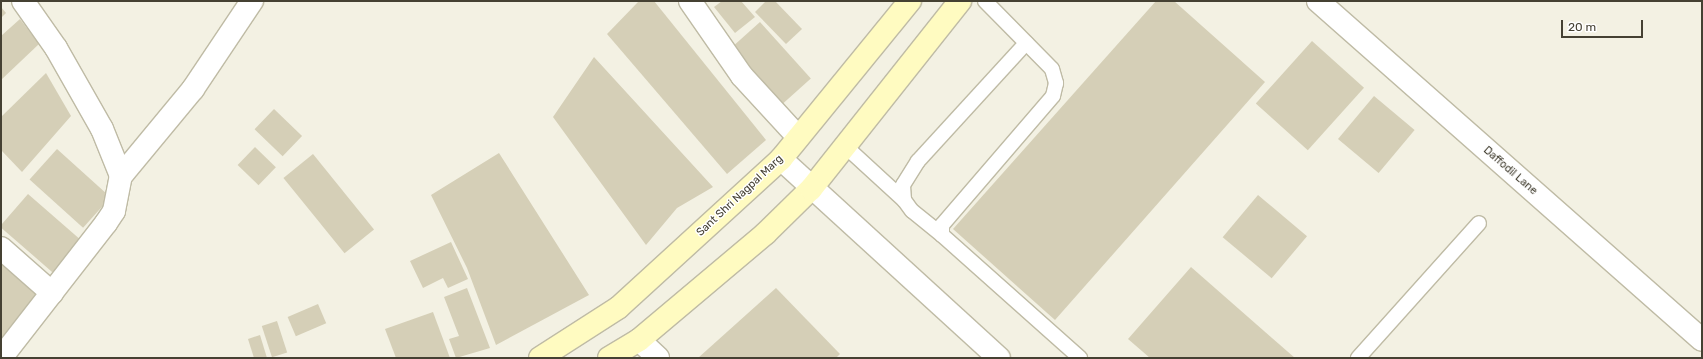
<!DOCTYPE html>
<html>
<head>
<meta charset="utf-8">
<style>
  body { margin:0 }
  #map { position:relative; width:1703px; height:359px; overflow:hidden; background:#f3f1e3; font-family:Rubik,sans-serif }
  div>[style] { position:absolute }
  .building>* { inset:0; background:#d5cfb7; transform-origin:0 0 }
  .roads { filter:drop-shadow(1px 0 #bfbba5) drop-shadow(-1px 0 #bfbba5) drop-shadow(0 1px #bfbba5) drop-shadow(0 -1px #bfbba5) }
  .service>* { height:14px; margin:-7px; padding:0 7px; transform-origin:7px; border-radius:7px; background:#fff }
  .minor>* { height:22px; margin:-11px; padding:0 11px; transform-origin:11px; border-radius:11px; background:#fff }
  .secondary>* { height:22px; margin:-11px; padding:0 11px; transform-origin:11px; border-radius:11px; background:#fffbc1 }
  span { translate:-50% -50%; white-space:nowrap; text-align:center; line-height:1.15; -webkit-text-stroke:3px #fff; paint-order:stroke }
  .street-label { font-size:11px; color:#454133 }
  .frame { position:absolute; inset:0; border:2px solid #454133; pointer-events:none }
  .scale { position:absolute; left:1561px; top:20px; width:82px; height:18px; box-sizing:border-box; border:2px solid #454133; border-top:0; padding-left:5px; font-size:12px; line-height:14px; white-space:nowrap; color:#454133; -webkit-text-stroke:3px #fff; paint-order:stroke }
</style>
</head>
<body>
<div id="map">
  <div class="building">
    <i style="clip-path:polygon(639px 1px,654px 1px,766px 140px,727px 174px,607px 34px)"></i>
    <i style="clip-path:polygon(722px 1px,741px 1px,755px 17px,735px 33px,714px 7px)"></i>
    <i style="clip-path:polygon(766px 1px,775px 1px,802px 29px,786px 44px,755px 12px)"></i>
    <i style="clip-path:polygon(1156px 1px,1174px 1px,1265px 82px,1055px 320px,953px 229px)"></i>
    <i style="clip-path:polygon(1px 7px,6px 13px,1px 18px)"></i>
    <i style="clip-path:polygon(20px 19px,39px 44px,1px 80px,1px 36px)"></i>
    <i style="left:760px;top:22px;width:76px;height:39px;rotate:48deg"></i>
    <i style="left:1312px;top:41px;width:70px;height:84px;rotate:42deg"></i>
    <i style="clip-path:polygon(594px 57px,713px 187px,677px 208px,646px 245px,553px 117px)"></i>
    <i style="clip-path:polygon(46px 73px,71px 116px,22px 172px,1px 150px,1px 117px)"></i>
    <i style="left:1374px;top:96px;width:53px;height:56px;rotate:40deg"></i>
    <i style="left:274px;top:109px;width:39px;height:28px;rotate:44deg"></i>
    <i style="left:255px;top:147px;width:29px;height:25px;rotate:44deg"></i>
    <i style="left:57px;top:149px;width:72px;height:41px;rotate:42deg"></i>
    <i style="clip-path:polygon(499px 153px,589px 295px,496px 345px,467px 268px,431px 195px)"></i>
    <i style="left:313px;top:154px;width:97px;height:38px;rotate:51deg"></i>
    <i style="left:28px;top:194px;width:78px;height:43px;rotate:41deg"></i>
    <i style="left:1258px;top:195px;width:64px;height:55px;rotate:40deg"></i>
    <i style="clip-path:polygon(451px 242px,468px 279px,448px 288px,443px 278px,423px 288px,410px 261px)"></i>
    <i style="clip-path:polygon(1px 254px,48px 295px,1px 349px)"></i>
    <i style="clip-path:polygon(1191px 267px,1295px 358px,1150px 358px,1128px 339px)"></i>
    <i style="clip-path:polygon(467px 288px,490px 348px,456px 358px,449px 339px,459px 336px,444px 297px)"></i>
    <i style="clip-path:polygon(776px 288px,840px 354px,836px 358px,698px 358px)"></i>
    <i style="left:318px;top:304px;width:21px;height:33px;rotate:67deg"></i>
    <i style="clip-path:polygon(433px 312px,450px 358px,396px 358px,385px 329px)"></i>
    <i style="left:277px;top:321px;width:33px;height:16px;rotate:72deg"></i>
    <i style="clip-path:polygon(260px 335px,267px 358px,254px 358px,248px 339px)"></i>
  </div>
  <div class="roads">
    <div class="service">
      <i style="left:985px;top:1px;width:95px;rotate:45.4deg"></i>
      <i style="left:1052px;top:69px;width:15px;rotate:74deg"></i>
      <i style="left:1056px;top:83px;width:13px;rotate:103deg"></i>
      <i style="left:1053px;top:96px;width:170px;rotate:130.7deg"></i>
      <i style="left:942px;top:225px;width:10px;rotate:90deg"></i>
      <i style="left:942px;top:235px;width:185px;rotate:41.7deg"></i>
      <i style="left:845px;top:146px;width:80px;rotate:42.5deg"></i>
      <i style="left:942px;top:235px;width:38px;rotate:-141deg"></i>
      <i style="left:912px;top:211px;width:14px;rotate:-126deg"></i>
      <i style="left:904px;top:200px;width:15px;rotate:-94deg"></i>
      <i style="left:903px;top:185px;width:28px;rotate:-58deg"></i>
      <i style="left:918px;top:161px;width:160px;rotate:-47.5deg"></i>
      <i style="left:1358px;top:358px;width:181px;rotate:-48.1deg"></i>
    </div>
    <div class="minor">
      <i style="left:690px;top:1px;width:91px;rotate:55.3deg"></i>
      <i style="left:742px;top:76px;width:83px;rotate:47.4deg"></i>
      <i style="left:1318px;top:1px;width:512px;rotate:41.44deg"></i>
      <i style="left:781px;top:159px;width:295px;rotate:42.4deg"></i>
      <i style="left:121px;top:176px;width:113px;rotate:-50.4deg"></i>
      <i style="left:193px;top:89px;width:106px;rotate:-56.2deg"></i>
      <i style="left:1px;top:248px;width:68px;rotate:41.4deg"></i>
      <i style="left:639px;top:340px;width:26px;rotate:43deg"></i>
      <i style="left:1px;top:358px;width:171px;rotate:-52.1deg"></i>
      <i style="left:106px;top:223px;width:14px;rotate:-56deg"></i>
      <i style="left:114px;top:211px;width:36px;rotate:-79deg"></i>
      <i style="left:121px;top:176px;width:51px;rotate:-112deg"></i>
      <i style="left:102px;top:129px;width:93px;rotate:-119.6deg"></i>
      <i style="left:56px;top:48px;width:57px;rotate:-125.1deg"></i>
    </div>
    <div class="secondary">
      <i style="left:540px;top:358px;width:93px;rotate:-32.7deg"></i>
      <i style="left:618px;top:308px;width:221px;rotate:-42.4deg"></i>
      <i style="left:781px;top:159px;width:204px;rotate:-50.8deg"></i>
      <i style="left:609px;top:358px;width:35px;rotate:-31deg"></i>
      <i style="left:639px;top:340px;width:166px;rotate:-40.1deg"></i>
      <i style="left:766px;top:233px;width:63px;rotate:-44.4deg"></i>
      <i style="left:811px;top:189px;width:240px;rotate:-51.6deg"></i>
    </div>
  </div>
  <div class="street-label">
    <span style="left:1510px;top:171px;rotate:41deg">Daffodil Lane</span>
    <span style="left:740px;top:196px;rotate:-43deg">Sant Shri Nagpal Marg</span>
  </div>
  <div class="frame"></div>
  <div class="scale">20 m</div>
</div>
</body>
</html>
